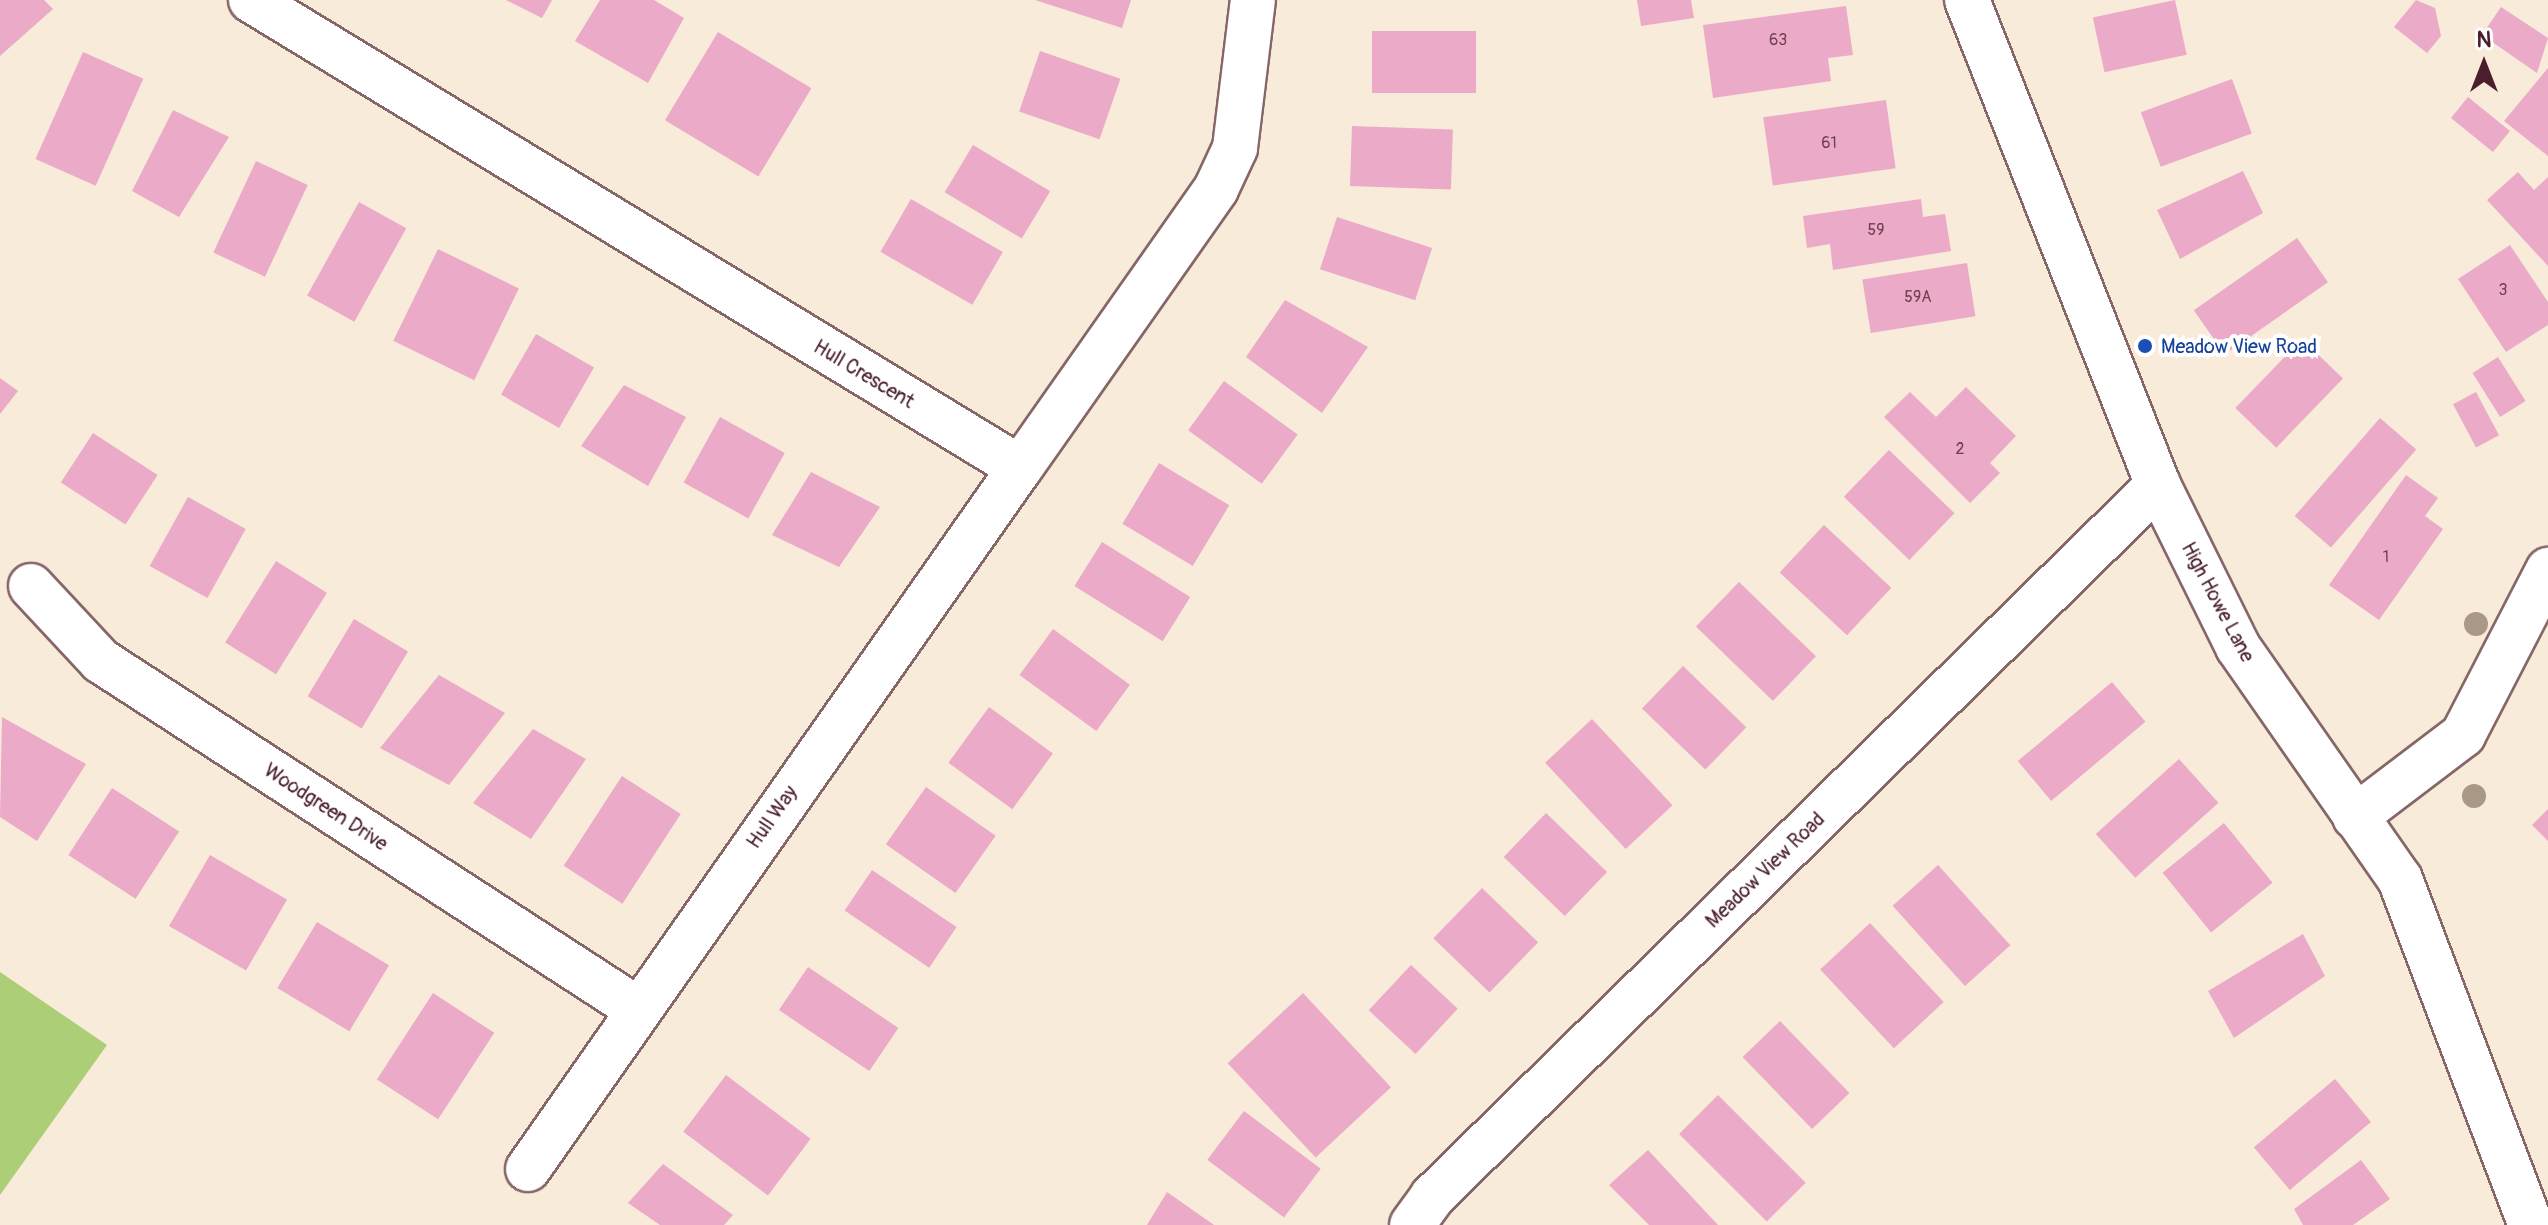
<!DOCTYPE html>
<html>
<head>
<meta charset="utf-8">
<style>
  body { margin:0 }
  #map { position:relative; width:2548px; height:1225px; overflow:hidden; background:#f9ebda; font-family:Pangolin,sans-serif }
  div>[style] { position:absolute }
  .green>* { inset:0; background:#abce77 }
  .building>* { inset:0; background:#eaaac8; transform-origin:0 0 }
  .roads { filter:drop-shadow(2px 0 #876668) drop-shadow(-2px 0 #876668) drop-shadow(0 2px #876668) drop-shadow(0 -2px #876668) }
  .minor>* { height:44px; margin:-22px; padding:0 22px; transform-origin:22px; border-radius:22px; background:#fff }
  .trees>* { width:24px; height:24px; margin:-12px; border-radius:50%; background:#a99886 }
  .dots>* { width:22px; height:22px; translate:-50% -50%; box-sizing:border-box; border:4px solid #fff; border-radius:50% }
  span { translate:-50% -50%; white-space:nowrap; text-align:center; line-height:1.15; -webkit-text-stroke:8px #fff; paint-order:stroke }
  .number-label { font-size:16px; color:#724252 }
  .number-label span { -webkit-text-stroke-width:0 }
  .transit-label { font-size:20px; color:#164399 }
  .left { translate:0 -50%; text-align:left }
  .street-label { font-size:20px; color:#4a1f2b }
  .north { position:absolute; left:2444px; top:24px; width:80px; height:80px; -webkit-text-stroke:6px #fff; paint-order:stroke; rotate:0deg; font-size:22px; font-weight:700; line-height:32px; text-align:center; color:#4a1f2b }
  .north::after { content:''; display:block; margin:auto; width:28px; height:36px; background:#4a1f2b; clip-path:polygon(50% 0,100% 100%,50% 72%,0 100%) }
</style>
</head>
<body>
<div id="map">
  <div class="green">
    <i style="clip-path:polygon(0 972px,107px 1045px,0 1195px)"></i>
  </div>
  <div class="building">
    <i style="clip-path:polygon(0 0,44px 0,53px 9px,0 56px)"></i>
    <i style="clip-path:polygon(506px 0,552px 0,542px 18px)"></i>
    <i style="clip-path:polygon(600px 0,654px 0,684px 18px,648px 83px,575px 41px)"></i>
    <i style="clip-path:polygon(1035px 0,1131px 0,1122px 28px)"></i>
    <i style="clip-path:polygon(1637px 0,1691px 0,1694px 18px,1641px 26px)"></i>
    <i style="left:2175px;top:0;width:56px;height:84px;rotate:78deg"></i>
    <i style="clip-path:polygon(2416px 0,2435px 8px,2441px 36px,2427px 53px,2394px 27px)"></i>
    <i style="clip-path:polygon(1846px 6px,1853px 55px,1828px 58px,1831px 81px,1713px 98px,1703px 25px)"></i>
    <i style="clip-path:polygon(2501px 7px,2548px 38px,2537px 73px,2482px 35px)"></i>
    <i style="left:1372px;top:31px;width:104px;height:62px"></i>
    <i style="left:718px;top:32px;width:109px;height:103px;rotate:31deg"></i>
    <i style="left:1040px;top:51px;width:85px;height:64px;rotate:19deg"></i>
    <i style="left:83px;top:52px;width:66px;height:117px;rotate:24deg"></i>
    <i style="clip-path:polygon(2548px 68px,2548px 156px,2504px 121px)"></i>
    <i style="left:2232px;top:79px;width:58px;height:97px;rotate:70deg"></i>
    <i style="left:2468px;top:97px;width:54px;height:27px;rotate:39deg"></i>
    <i style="left:1886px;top:100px;width:69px;height:124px;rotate:82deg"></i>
    <i style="clip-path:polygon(173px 110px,229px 137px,179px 217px,132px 191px)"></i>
    <i style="left:1352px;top:126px;width:101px;height:60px;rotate:2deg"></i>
    <i style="left:973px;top:145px;width:90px;height:55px;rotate:31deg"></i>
    <i style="left:256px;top:161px;width:57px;height:101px;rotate:25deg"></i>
    <i style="clip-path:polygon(2243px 171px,2263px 213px,2180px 259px,2157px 210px)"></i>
    <i style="clip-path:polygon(2518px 172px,2534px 190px,2548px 177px,2548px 266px,2487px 200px)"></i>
    <i style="left:911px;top:199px;width:106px;height:61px;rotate:30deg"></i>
    <i style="clip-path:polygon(1921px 199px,1923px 217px,1945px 214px,1951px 251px,1833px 270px,1830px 244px,1807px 248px,1803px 216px)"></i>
    <i style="left:359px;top:202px;width:54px;height:107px;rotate:29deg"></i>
    <i style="left:1337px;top:217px;width:100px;height:55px;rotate:18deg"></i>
    <i style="left:2297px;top:238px;width:54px;height:126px;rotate:55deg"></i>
    <i style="clip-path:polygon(2510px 245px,2548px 302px,2548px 325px,2506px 352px,2458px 279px)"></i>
    <i style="left:438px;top:249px;width:90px;height:102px;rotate:26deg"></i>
    <i style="left:1967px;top:263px;width:54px;height:106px;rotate:81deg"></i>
    <i style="clip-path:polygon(1285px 300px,1368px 347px,1322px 413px,1246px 357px)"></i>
    <i style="left:536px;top:334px;width:67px;height:70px;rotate:30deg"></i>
    <i style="left:2302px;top:339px;width:57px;height:96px;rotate:44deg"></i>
    <i style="left:2498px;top:357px;width:52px;height:30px;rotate:58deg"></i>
    <i style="clip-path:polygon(0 378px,18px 391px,0 414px)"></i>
    <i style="left:1224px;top:381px;width:91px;height:61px;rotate:36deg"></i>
    <i style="clip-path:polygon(624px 385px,686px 417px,648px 486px,581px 446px)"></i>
    <i style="clip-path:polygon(1966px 387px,2016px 436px,1990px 463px,2000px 473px,1970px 503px,1884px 417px,1910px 392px,1936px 417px)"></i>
    <i style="left:2476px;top:392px;width:49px;height:26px;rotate:62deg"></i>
    <i style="left:720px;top:417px;width:74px;height:75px;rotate:29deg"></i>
    <i style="left:2380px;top:418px;width:48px;height:130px;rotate:41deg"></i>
    <i style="left:93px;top:433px;width:77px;height:59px;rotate:33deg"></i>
    <i style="left:1889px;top:450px;width:91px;height:65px;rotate:44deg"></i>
    <i style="left:1159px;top:463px;width:82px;height:71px;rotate:31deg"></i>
    <i style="clip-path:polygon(811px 472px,880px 507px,839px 567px,772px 535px)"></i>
    <i style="clip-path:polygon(2406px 475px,2438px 498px,2425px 516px,2443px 529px,2379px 620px,2329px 585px)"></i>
    <i style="left:188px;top:497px;width:66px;height:79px;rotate:29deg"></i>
    <i style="left:1824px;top:525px;width:92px;height:65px;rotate:43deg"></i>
    <i style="left:1102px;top:542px;width:104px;height:52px;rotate:32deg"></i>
    <i style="left:276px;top:561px;width:60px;height:96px;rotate:32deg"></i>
    <i style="left:1739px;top:582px;width:107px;height:62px;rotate:44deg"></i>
    <i style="left:354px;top:619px;width:63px;height:90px;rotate:31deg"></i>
    <i style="left:1053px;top:629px;width:95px;height:57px;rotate:36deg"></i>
    <i style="left:1683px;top:666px;width:88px;height:59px;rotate:44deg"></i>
    <i style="clip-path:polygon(439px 675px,505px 713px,449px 785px,380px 748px)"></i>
    <i style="left:2112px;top:682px;width:52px;height:123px;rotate:50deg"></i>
    <i style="left:989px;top:707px;width:79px;height:69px;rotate:36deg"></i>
    <i style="clip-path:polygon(2px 717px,86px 764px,37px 841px,0 817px)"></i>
    <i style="left:1592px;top:719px;width:118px;height:64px;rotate:47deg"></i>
    <i style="clip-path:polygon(533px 729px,586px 759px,531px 839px,473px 803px)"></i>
    <i style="left:2179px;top:759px;width:59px;height:112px;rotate:48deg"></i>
    <i style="left:622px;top:776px;width:70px;height:107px;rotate:33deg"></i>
    <i style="left:926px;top:787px;width:85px;height:70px;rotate:35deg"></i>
    <i style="left:112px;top:788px;width:80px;height:80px;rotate:33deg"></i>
    <i style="clip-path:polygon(2548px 809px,2548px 841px,2532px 825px)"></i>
    <i style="left:1546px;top:813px;width:85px;height:61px;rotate:44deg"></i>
    <i style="left:2224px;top:823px;width:77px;height:79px;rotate:51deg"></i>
    <i style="left:210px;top:855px;width:89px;height:82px;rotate:30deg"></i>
    <i style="left:1938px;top:865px;width:108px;height:61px;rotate:48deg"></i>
    <i style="left:872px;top:870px;width:102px;height:49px;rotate:34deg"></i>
    <i style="left:1482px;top:888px;width:78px;height:70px;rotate:44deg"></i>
    <i style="left:317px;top:922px;width:84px;height:77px;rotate:31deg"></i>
    <i style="left:1870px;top:923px;width:108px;height:68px;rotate:47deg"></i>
    <i style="clip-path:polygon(2303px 934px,2325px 976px,2234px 1038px,2208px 991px)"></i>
    <i style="left:1411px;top:965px;width:64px;height:62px;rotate:43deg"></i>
    <i style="left:808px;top:967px;width:109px;height:52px;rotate:34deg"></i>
    <i style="left:433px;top:993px;width:73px;height:103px;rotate:33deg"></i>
    <i style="left:1303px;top:993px;width:129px;height:103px;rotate:47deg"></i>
    <i style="left:1780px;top:1021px;width:100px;height:52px;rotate:46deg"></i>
    <i style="left:726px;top:1075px;width:106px;height:71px;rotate:37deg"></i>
    <i style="left:2335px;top:1079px;width:56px;height:106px;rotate:50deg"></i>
    <i style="left:1718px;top:1095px;width:124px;height:55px;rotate:45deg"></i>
    <i style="left:1244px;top:1111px;width:96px;height:61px;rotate:37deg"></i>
    <i style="clip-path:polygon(1648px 1150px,1718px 1225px,1649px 1225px,1609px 1185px)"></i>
    <i style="clip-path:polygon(2361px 1160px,2390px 1199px,2353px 1225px,2303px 1225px,2294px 1209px)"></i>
    <i style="clip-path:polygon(663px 1164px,733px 1215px,724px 1225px,660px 1225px,628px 1203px)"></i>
    <i style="clip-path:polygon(1167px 1192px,1214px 1225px,1147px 1225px)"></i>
  </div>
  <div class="roads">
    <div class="minor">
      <i style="left:251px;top:0;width:900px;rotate:31.32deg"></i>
      <i style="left:1020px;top:468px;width:341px;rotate:-54.9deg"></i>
      <i style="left:1216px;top:189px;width:45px;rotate:-65.1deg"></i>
      <i style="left:1235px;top:148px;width:149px;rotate:-83.1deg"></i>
      <i style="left:1967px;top:0;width:521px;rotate:68.5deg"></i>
      <i style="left:2158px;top:485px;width:181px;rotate:63.7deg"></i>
      <i style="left:2238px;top:647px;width:283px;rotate:55.1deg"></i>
      <i style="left:2400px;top:879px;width:370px;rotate:69.3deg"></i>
      <i style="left:31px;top:586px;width:103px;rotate:47deg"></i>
      <i style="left:101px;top:661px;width:638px;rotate:32.97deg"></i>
      <i style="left:2355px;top:817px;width:136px;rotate:-37.2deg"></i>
      <i style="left:2463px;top:735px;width:186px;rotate:-62.7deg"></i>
      <i style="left:528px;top:1169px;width:856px;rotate:-54.94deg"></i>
      <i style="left:1412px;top:1225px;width:34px;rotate:-54deg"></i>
      <i style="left:1432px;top:1197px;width:1017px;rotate:-44.44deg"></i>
    </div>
  </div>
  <div class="trees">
    <i style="left:2476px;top:624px"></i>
    <i style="left:2474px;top:796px"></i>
  </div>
  <div class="dots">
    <i style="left:2145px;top:346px;background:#1a4fb4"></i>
  </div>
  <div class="number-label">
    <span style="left:1778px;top:40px">63</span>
    <span style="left:1829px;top:143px">61</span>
    <span style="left:1876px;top:230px">59</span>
    <span style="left:2503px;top:290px">3</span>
    <span style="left:1918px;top:297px">59A</span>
    <span style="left:1960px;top:449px">2</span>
    <span style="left:2386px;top:557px">1</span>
  </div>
  <div class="transit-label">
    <span class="left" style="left:2161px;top:346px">Meadow View Road</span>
  </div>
  <div class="street-label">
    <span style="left:864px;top:374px;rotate:31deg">Hull Crescent</span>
    <span style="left:2218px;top:602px;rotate:62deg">High Howe Lane</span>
    <span style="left:326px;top:807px;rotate:33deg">Woodgreen Drive</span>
    <span style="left:772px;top:817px;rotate:-55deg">Hull Way</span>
    <span style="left:1765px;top:870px;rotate:-44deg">Meadow View Road</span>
  </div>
  <div class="north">N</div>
</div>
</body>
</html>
